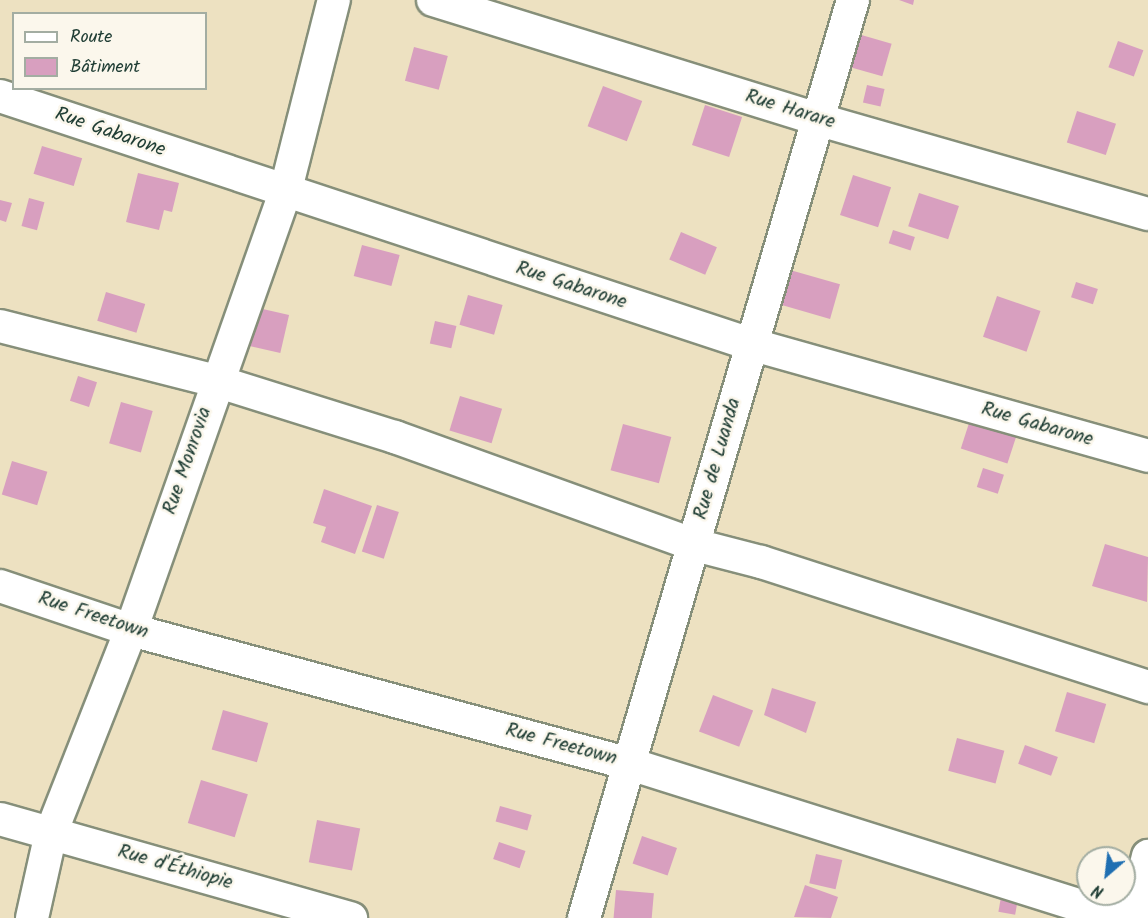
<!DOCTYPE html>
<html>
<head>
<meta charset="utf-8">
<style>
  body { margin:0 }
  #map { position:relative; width:1148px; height:918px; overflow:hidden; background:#ede1c1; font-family:Kalam,sans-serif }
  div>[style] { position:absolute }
  .building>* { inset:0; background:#d89fbf; transform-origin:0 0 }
  .roads { filter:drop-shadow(2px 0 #868f7a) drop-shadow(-2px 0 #868f7a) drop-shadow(0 2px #868f7a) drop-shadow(0 -2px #868f7a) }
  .minor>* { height:32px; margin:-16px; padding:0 16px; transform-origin:16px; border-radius:16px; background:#fff }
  span { translate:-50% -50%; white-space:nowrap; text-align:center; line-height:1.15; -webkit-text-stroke:5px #fbf7ec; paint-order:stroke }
  .street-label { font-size:20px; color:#1f3d34 }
  .legend { position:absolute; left:12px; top:12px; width:195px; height:78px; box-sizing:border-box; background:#fbf7ec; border:2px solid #a3ada2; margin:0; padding:8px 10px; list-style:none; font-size:18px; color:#1f3d34 }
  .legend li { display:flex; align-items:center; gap:12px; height:30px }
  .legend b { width:30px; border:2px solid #a3ada2 }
  .north { position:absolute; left:1076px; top:846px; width:60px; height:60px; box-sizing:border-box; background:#fbf7ec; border:2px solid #a3ada2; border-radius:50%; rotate:208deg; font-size:16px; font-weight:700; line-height:24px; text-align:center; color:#1f3d34 }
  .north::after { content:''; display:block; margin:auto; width:21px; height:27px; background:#1f6fb2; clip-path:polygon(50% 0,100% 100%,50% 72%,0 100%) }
</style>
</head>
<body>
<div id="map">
  <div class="building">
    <i style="clip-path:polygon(899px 0,914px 0,913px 5px)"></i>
    <i style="left:858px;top:34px;width:35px;height:34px;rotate:16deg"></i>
    <i style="left:1118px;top:41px;width:27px;height:28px;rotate:20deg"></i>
    <i style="left:414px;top:47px;width:35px;height:35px;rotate:15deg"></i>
    <i style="left:867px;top:85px;width:18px;height:18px;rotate:13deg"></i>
    <i style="left:603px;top:86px;width:42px;height:43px;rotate:21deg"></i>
    <i style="left:705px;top:105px;width:39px;height:42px;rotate:18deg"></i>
    <i style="left:1077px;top:111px;width:41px;height:33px;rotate:18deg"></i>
    <i style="left:42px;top:146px;width:42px;height:29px;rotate:17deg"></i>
    <i style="clip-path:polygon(138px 173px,179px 183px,172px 212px,164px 210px,159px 230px,126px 222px)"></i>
    <i style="left:853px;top:175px;width:40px;height:42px;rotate:18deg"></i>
    <i style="left:919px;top:193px;width:42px;height:35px;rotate:18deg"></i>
    <i style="left:29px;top:198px;width:16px;height:29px;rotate:15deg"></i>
    <i style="clip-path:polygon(0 200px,12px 203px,6px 222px,0 220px)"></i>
    <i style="left:893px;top:230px;width:23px;height:14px;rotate:18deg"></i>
    <i style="left:681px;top:232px;width:39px;height:30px;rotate:23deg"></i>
    <i style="left:362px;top:245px;width:39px;height:32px;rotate:15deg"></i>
    <i style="left:790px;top:270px;width:52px;height:36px;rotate:16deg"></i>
    <i style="left:1076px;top:282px;width:23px;height:16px;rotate:18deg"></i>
    <i style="left:106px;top:292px;width:41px;height:30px;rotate:17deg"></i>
    <i style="left:468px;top:295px;width:36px;height:31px;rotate:16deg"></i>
    <i style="left:997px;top:296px;width:46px;height:43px;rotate:19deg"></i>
    <i style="left:254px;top:307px;width:36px;height:39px;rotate:13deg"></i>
    <i style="left:435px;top:321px;width:22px;height:23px;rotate:13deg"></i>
    <i style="left:78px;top:376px;width:20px;height:26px;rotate:18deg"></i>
    <i style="left:460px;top:396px;width:44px;height:36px;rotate:17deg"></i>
    <i style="left:121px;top:402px;width:33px;height:43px;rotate:16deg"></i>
    <i style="left:971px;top:417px;width:49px;height:33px;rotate:18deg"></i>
    <i style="left:623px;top:424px;width:50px;height:48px;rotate:15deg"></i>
    <i style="left:12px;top:461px;width:37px;height:35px;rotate:17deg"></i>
    <i style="left:983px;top:468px;width:22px;height:20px;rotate:18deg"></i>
    <i style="clip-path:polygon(324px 489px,372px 506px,355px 554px,321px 542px,326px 527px,313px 523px)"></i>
    <i style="left:377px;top:505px;width:23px;height:49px;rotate:18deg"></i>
    <i style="clip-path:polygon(1105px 544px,1148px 557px,1147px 602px,1092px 586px)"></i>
    <i style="clip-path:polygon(772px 688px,816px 702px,806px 733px,764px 715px)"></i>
    <i style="left:1067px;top:692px;width:41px;height:41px;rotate:17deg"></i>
    <i style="left:713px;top:695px;width:43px;height:39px;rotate:21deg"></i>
    <i style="left:223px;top:710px;width:47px;height:41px;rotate:16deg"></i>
    <i style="left:957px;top:738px;width:49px;height:34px;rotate:15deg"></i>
    <i style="left:1025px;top:745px;width:35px;height:20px;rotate:20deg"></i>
    <i style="left:201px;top:780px;width:49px;height:45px;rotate:17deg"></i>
    <i style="left:500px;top:806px;width:33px;height:16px;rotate:16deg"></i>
    <i style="left:317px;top:820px;width:44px;height:43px;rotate:11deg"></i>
    <i style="left:642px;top:836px;width:37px;height:29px;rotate:19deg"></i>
    <i style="left:499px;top:842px;width:28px;height:18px;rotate:19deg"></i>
    <i style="left:816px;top:854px;width:27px;height:30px;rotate:13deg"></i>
    <i style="clip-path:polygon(805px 885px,838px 897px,831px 918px,794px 917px)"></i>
    <i style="left:616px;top:890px;width:38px;height:28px;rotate:5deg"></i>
    <i style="left:1001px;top:897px;width:17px;height:15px;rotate:10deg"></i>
  </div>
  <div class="roads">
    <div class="minor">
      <i style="left:433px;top:0;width:405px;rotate:17.2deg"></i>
      <i style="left:820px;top:120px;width:341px;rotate:16deg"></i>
      <i style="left:0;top:96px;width:790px;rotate:18.3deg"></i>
      <i style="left:750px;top:344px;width:413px;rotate:15.7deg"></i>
      <i style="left:0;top:326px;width:223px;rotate:14.3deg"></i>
      <i style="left:216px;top:381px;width:188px;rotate:17.4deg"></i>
      <i style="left:395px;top:437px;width:319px;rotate:19.8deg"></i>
      <i style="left:695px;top:545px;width:68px;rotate:14.4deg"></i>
      <i style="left:761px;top:562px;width:407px;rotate:17.9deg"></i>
      <i style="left:0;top:586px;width:138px;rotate:18.6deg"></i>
      <i style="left:131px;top:630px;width:517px;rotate:15.03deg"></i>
      <i style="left:630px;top:764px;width:513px;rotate:17.48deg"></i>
      <i style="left:0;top:819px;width:365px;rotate:15.8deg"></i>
      <i style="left:32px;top:918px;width:87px;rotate:-77.4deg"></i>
      <i style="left:51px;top:833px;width:218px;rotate:-68.5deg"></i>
      <i style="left:131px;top:630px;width:463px;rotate:-70.6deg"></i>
      <i style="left:285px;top:193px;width:199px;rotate:-75.8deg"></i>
      <i style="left:584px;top:918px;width:957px;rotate:-73.67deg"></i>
      <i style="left:1133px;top:918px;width:64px;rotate:-76.4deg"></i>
    </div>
  </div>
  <div class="street-label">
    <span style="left:790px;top:110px;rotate:17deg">Rue Harare</span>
    <span style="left:110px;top:133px;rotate:19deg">Rue Gabarone</span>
    <span style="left:571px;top:286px;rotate:18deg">Rue Gabarone</span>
    <span style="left:1037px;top:425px;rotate:16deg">Rue Gabarone</span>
    <span style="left:718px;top:459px;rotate:-74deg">Rue de Luanda</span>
    <span style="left:188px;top:461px;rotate:-71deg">Rue Monrovia</span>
    <span style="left:93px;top:616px;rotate:18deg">Rue Freetown</span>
    <span style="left:561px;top:745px;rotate:15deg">Rue Freetown</span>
    <span style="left:175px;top:868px;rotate:16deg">Rue d'Éthiopie</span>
  </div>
  <ul class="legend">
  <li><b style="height:8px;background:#fff"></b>Route</li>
  <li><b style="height:16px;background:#d89fbf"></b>Bâtiment</li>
  </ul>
  <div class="north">N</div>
</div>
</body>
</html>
